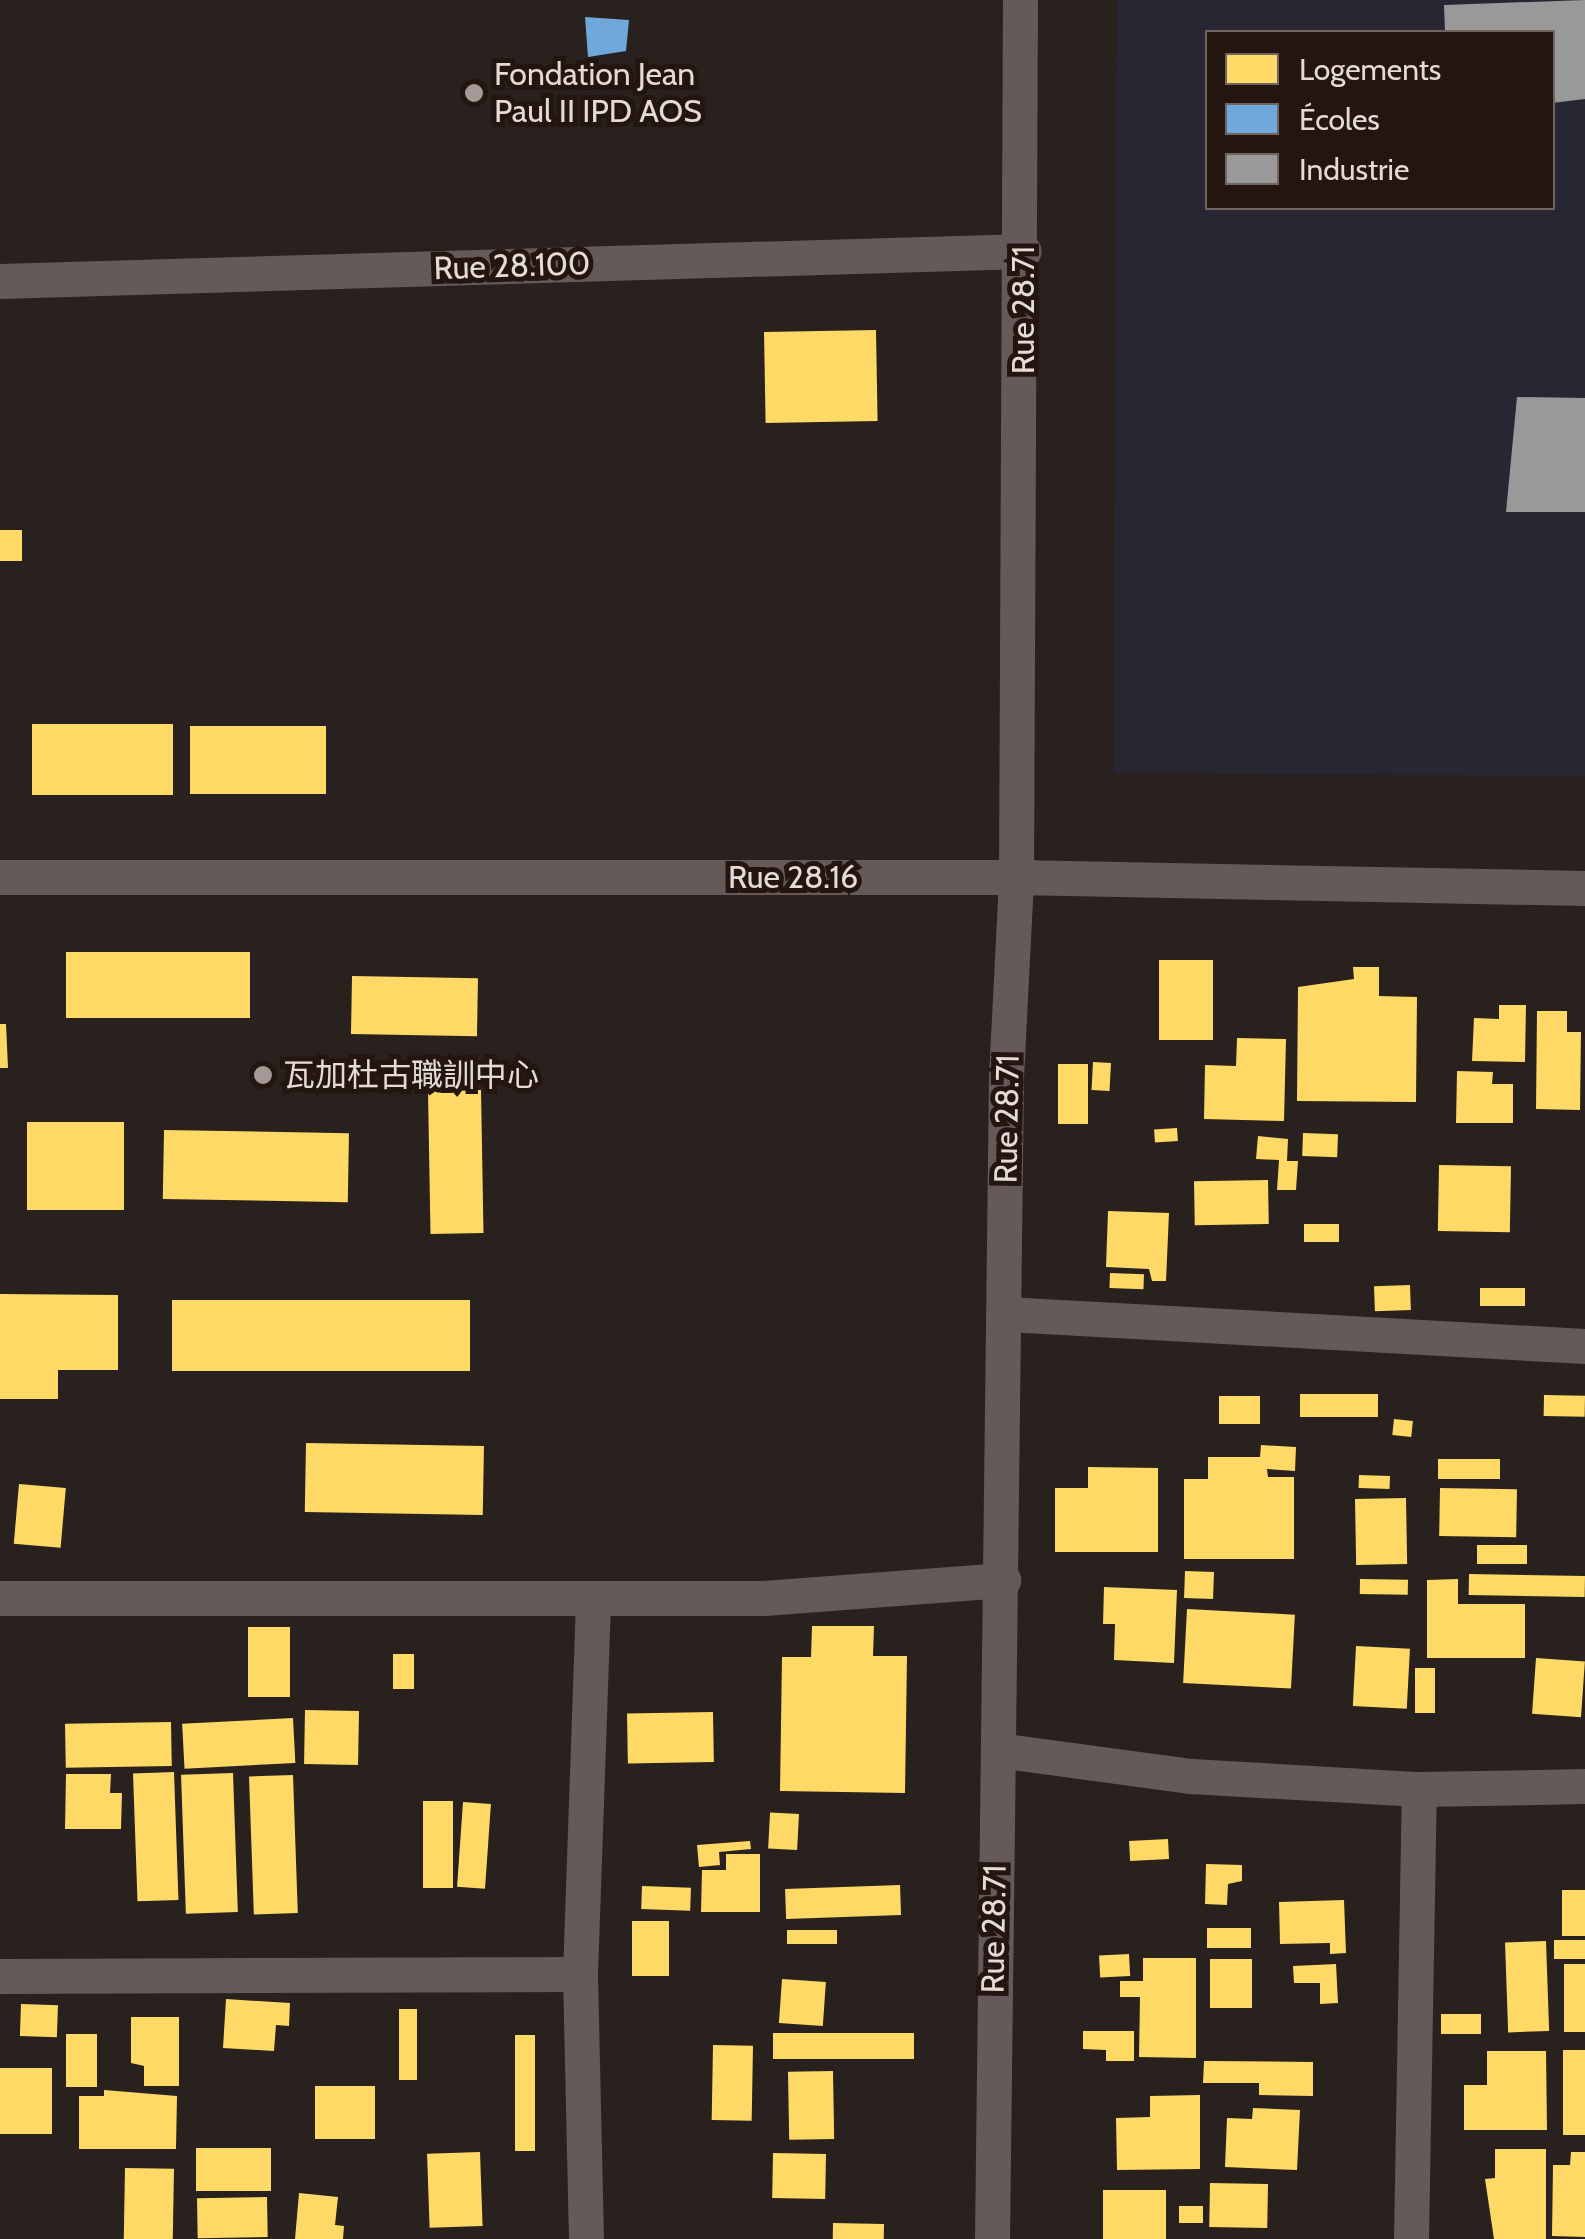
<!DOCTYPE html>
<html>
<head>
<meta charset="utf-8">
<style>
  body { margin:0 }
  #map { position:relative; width:1585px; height:2239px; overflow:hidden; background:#29211e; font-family:Cabin,"Noto Sans SC",sans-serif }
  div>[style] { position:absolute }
  .industrial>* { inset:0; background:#292634 }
  .homes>* { inset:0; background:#ffd966; transform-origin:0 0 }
  .schools>* { inset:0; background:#6fa8dc }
  .industry>* { inset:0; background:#999 }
  .minor>* { height:35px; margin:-17.5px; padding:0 17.5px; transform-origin:17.5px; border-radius:17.5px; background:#66595a }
  .dots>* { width:28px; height:28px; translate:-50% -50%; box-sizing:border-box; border:5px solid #231510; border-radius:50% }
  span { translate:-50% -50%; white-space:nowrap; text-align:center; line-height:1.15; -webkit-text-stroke:10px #231510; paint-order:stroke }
  .poi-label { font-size:32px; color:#e4dad6 }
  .left { translate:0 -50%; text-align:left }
  .street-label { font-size:32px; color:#e4dad6 }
  .legend { position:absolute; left:1205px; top:30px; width:350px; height:180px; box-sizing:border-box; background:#231510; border:2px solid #70645f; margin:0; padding:12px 18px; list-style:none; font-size:30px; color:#e4dad6 }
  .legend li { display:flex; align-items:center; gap:20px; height:50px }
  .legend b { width:50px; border:2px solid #70645f }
</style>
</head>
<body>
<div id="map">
  <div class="industrial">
    <i style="clip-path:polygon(evenodd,1117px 0,1585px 0,1585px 776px,1114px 773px,1117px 0,1208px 32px,1552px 32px,1552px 208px,1208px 208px,1208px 32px)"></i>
  </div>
  <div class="homes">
    <i style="left:876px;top:330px;width:91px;height:112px;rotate:89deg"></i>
    <i style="left:0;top:530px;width:22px;height:31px"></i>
    <i style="left:32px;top:724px;width:141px;height:71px"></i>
    <i style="left:190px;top:726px;width:136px;height:68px"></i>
    <i style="left:66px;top:952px;width:184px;height:66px"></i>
    <i style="left:1159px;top:960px;width:54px;height:80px"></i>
    <i style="clip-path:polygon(1353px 967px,1379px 967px,1379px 996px,1417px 997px,1416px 1102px,1297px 1101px,1298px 987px,1354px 979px)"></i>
    <i style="left:352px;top:976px;width:126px;height:58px;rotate:1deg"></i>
    <i style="clip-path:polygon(1499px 1005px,1526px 1005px,1525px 1062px,1472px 1061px,1474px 1018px,1499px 1019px)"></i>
    <i style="clip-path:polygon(1537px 1011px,1567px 1011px,1567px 1032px,1581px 1032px,1580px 1110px,1536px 1109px)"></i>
    <i style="clip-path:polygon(0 1024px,6px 1024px,8px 1068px,0 1068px)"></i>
    <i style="clip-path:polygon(1237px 1038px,1286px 1039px,1284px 1121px,1204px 1119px,1205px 1065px,1236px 1066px)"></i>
    <i style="left:1093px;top:1062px;width:18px;height:28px;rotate:3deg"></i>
    <i style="left:1058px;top:1064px;width:30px;height:60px"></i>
    <i style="clip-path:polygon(1457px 1071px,1493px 1072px,1492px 1084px,1513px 1084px,1513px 1123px,1456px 1123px)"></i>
    <i style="left:481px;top:1090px;width:143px;height:53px;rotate:89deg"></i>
    <i style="left:27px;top:1122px;width:97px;height:88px"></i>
    <i style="left:1177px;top:1128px;width:13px;height:23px;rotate:86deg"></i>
    <i style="left:164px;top:1130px;width:185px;height:69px;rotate:1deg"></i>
    <i style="left:1303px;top:1133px;width:35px;height:23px;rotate:2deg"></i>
    <i style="clip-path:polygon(1258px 1136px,1288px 1139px,1287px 1161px,1298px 1161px,1296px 1190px,1277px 1190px,1279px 1160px,1256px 1159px)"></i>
    <i style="left:1439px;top:1165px;width:72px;height:66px;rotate:1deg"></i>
    <i style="left:1268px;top:1180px;width:44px;height:74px;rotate:89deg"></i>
    <i style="clip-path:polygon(1108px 1211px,1169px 1213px,1166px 1281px,1152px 1281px,1149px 1269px,1106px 1267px)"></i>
    <i style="left:1304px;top:1224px;width:35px;height:18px"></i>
    <i style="left:1110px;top:1273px;width:34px;height:15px;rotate:2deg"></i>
    <i style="left:1410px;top:1285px;width:25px;height:36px;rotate:88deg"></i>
    <i style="left:1480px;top:1288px;width:45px;height:18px"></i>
    <i style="clip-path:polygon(0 1294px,118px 1295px,118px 1370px,58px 1370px,58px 1399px,0 1399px)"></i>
    <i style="left:172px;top:1300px;width:298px;height:71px"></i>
    <i style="left:1378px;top:1394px;width:23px;height:78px;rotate:90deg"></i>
    <i style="left:1544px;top:1395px;width:41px;height:21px;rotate:1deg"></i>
    <i style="left:1219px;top:1396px;width:41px;height:28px"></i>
    <i style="left:1394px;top:1419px;width:19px;height:16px;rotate:6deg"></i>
    <i style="left:306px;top:1443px;width:178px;height:69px;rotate:1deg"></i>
    <i style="clip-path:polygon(1261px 1445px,1296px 1447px,1295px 1471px,1267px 1469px,1268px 1477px,1294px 1477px,1294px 1559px,1184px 1559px,1184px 1479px,1208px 1479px,1208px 1457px,1260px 1457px)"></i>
    <i style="left:1438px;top:1459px;width:62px;height:20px"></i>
    <i style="clip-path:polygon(1088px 1467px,1158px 1468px,1158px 1552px,1055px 1552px,1055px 1488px,1088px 1488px)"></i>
    <i style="left:1359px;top:1475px;width:31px;height:13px;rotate:2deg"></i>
    <i style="left:19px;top:1484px;width:47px;height:60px;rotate:5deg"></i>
    <i style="left:1440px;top:1488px;width:77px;height:48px;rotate:1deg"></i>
    <i style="left:1406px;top:1498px;width:66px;height:51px;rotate:89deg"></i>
    <i style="left:1527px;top:1545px;width:19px;height:50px;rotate:90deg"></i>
    <i style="left:1185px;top:1571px;width:29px;height:27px;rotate:2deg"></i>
    <i style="left:1469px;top:1574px;width:116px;height:21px;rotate:1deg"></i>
    <i style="left:1360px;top:1579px;width:48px;height:15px;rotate:1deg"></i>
    <i style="clip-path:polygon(1458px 1579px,1458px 1604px,1525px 1604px,1525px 1658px,1427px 1658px,1427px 1580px)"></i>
    <i style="clip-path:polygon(1104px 1587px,1177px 1590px,1174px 1663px,1114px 1660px,1115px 1624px,1103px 1624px)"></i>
    <i style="left:1187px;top:1609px;width:108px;height:74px;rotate:3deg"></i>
    <i style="clip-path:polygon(812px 1626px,874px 1626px,873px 1656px,907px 1656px,905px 1793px,780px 1791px,782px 1657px,811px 1657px)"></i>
    <i style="left:248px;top:1627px;width:42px;height:70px"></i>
    <i style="left:1356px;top:1646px;width:54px;height:60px;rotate:3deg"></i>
    <i style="left:414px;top:1654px;width:35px;height:21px;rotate:90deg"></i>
    <i style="left:1536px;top:1658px;width:49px;height:56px;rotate:4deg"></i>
    <i style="left:1415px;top:1668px;width:20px;height:45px"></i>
    <i style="left:305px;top:1710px;width:54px;height:54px;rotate:1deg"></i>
    <i style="left:713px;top:1712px;width:50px;height:86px;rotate:89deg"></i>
    <i style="left:293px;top:1718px;width:45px;height:111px;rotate:87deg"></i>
    <i style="left:171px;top:1722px;width:44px;height:106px;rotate:89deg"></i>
    <i style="left:174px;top:1772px;width:128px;height:41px;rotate:88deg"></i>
    <i style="left:233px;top:1773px;width:139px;height:52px;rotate:88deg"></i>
    <i style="clip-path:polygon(66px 1774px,111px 1774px,110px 1793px,122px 1793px,121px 1829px,65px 1829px)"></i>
    <i style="left:293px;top:1775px;width:138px;height:44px;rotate:88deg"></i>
    <i style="left:423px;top:1801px;width:30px;height:87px"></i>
    <i style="left:463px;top:1802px;width:28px;height:85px;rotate:4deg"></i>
    <i style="left:799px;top:1814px;width:36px;height:29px;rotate:93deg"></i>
    <i style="left:1168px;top:1839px;width:20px;height:39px;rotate:87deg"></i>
    <i style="clip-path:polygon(750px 1841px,751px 1849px,719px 1852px,720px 1865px,699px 1867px,697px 1845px)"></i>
    <i style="clip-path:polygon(726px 1854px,760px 1854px,760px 1912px,701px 1912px,702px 1870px,726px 1870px)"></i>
    <i style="clip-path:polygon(1206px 1864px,1242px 1865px,1242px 1881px,1228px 1884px,1227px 1905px,1205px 1904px)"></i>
    <i style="left:900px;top:1885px;width:30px;height:115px;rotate:88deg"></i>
    <i style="left:642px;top:1886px;width:49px;height:23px;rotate:2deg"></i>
    <i style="left:1562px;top:1890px;width:23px;height:46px"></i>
    <i style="clip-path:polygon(1344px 1900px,1346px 1953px,1330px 1954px,1330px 1943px,1280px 1944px,1279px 1902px)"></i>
    <i style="left:632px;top:1921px;width:37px;height:55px"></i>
    <i style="left:1207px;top:1928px;width:44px;height:20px"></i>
    <i style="left:837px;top:1930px;width:14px;height:50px;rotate:90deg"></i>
    <i style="left:1585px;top:1940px;width:19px;height:31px;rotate:90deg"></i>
    <i style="left:1546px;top:1941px;width:90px;height:41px;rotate:88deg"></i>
    <i style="left:1129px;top:1954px;width:22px;height:30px;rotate:87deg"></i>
    <i style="clip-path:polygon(1143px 1958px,1196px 1958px,1196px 2058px,1139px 2057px,1140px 1997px,1120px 1997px,1120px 1981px,1143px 1981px)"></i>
    <i style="left:1210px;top:1959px;width:42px;height:49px"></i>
    <i style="clip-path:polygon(1336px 1964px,1338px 2003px,1320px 2004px,1320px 1983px,1294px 1983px,1293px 1966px)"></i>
    <i style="left:1564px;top:1964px;width:21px;height:68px"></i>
    <i style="left:782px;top:1979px;width:44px;height:44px;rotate:4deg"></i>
    <i style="clip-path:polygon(226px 1999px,290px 2003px,289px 2026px,276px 2025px,274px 2051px,223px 2048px)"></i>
    <i style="left:21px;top:2004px;width:37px;height:32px;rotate:2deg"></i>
    <i style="left:399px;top:2009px;width:18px;height:71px"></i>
    <i style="left:1481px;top:2014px;width:20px;height:40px;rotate:90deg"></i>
    <i style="clip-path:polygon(131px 2017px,179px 2017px,179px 2086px,144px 2086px,144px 2066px,131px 2063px)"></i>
    <i style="clip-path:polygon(1083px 2031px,1134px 2031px,1134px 2061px,1106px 2061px,1106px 2050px,1083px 2049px)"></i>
    <i style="left:773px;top:2033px;width:141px;height:26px"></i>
    <i style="left:66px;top:2034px;width:31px;height:53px"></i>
    <i style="left:515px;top:2035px;width:20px;height:116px"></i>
    <i style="left:713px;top:2045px;width:40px;height:75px;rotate:1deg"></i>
    <i style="left:1563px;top:2050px;width:22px;height:85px"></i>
    <i style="clip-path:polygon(1487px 2051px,1546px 2051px,1547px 2130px,1464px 2130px,1464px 2085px,1487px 2085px)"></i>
    <i style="clip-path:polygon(1204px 2061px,1313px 2062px,1313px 2096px,1259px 2095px,1259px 2083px,1203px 2083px)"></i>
    <i style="left:0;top:2068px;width:52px;height:66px"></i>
    <i style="left:833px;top:2071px;width:68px;height:45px;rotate:89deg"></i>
    <i style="left:315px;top:2086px;width:60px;height:53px"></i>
    <i style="clip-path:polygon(104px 2090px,177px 2096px,176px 2149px,79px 2149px,79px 2096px,104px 2096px)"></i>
    <i style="clip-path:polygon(1200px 2095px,1200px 2169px,1117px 2170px,1116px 2118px,1150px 2117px,1150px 2096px)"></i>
    <i style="clip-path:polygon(1253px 2108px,1300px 2110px,1297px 2170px,1225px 2167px,1227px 2118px,1252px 2119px)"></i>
    <i style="left:196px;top:2148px;width:75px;height:43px"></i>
    <i style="clip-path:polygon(1495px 2149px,1546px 2149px,1546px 2239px,1494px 2239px,1485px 2179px,1495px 2178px)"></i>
    <i style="left:480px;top:2152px;width:74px;height:53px;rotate:88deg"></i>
    <i style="clip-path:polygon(1571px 2152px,1585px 2152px,1585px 2237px,1552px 2236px,1553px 2165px,1570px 2165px)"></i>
    <i style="left:773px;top:2153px;width:53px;height:45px;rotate:1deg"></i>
    <i style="left:125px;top:2168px;width:49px;height:71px;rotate:1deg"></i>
    <i style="left:1210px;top:2183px;width:58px;height:44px;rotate:1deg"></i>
    <i style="left:1103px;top:2190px;width:63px;height:49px"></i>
    <i style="clip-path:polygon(299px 2193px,338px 2197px,335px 2225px,344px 2226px,343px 2239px,295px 2239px)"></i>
    <i style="left:267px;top:2197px;width:40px;height:70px;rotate:89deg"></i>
    <i style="left:1179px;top:2206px;width:24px;height:17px"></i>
    <i style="left:833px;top:2223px;width:51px;height:16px;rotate:1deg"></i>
  </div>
  <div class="schools">
    <i style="clip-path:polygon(585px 17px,629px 20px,626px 51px,588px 57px)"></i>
  </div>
  <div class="industry">
    <i style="clip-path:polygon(1585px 0,1585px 99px,1552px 103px,1552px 32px,1445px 32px,1444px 5px)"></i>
    <i style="clip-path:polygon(1517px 397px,1585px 398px,1585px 512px,1506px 512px)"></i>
  </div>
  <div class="minor">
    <i style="left:0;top:281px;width:1024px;rotate:-1.68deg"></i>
    <i style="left:0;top:877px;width:1016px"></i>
    <i style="left:1016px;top:877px;width:569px;rotate:1.11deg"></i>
    <i style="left:1007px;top:1314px;width:579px;rotate:3.17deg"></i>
    <i style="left:0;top:1598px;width:764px"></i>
    <i style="left:764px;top:1598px;width:240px;rotate:-4.3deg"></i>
    <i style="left:998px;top:1750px;width:195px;rotate:7.7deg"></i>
    <i style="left:1191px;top:1776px;width:228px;rotate:3.3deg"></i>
    <i style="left:1419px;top:1789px;width:166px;rotate:-1deg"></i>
    <i style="left:0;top:1976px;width:580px;rotate:-0.2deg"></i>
    <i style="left:586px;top:2239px;width:265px;rotate:-91.3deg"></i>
    <i style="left:580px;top:1974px;width:375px;rotate:-88deg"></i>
    <i style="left:992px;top:2239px;width:1162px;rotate:-89.31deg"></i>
    <i style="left:1006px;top:1077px;width:200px;rotate:-87.1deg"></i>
    <i style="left:1016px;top:877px;width:877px;rotate:-89.74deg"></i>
    <i style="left:1411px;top:2239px;width:450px;rotate:-89deg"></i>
  </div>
  <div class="dots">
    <i style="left:474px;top:93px;background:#a39996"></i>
    <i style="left:263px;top:1075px;background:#a39996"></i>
  </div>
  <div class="poi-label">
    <span class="left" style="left:494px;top:93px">Fondation Jean<br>Paul II IPD AOS</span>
    <span class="left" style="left:283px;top:1075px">瓦加杜古職訓中心</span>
  </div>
  <div class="street-label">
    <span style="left:512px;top:266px;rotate:-2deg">Rue 28.100</span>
    <span style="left:1023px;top:310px;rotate:-90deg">Rue 28.71</span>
    <span style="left:793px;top:877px">Rue 28.16</span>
    <span style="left:1007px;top:1119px;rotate:-89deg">Rue 28.71</span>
    <span style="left:994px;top:1929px;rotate:-89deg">Rue 28.71</span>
  </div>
  <ul class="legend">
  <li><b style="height:28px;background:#ffd966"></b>Logements</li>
  <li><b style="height:28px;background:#6fa8dc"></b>Écoles</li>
  <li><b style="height:28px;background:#999"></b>Industrie</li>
  </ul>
</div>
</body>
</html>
